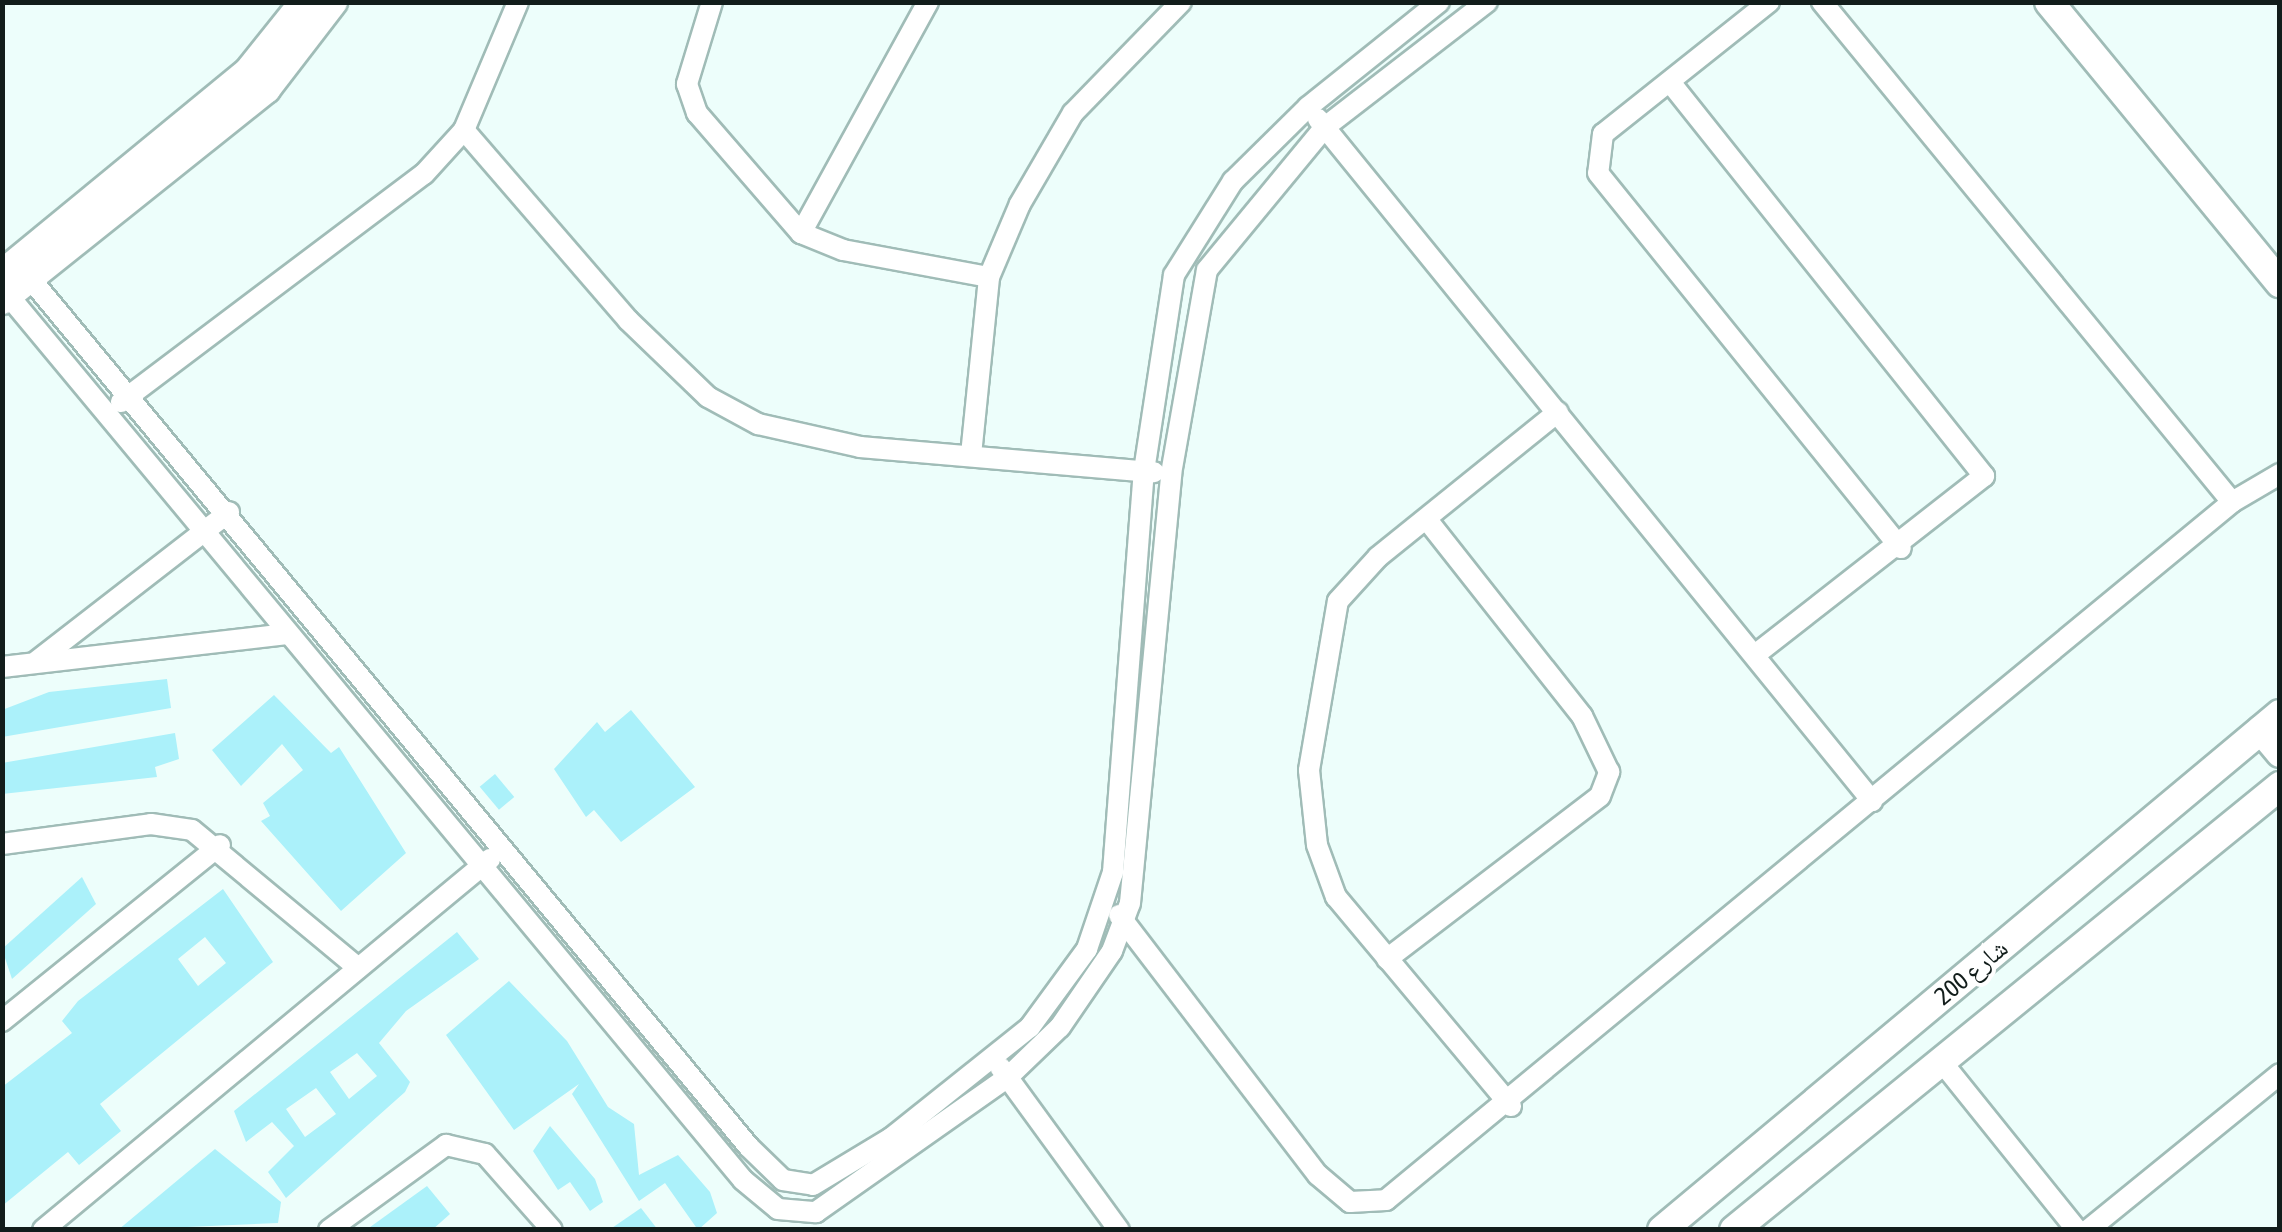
<!DOCTYPE html>
<html>
<head>
<meta charset="utf-8">
<style>
  body { margin:0 }
  #map { position:relative; width:2282px; height:1232px; overflow:hidden; background:#edfefb; font-family:"Asap Condensed","Noto Naskh Arabic",sans-serif }
  div>[style] { position:absolute }
  .building>* { inset:0; background:#abf1fa; transform-origin:0 0 }
  .roads { filter:drop-shadow(2px 0 #a0bcb7) drop-shadow(-2px 0 #a0bcb7) drop-shadow(0 2px #a0bcb7) drop-shadow(0 -2px #a0bcb7) }
  .street>* { height:20px; margin:-10px; padding:0 10px; transform-origin:10px; border-radius:10px; background:#fff }
  .secondary>* { height:28px; margin:-14px; padding:0 14px; transform-origin:14px; border-radius:14px; background:#fff }
  span { translate:-50% -50%; white-space:nowrap; text-align:center; line-height:1.15; -webkit-text-stroke:8px #fff; paint-order:stroke }
  .street-label { font-size:25px; color:#121d1b }
  .frame { position:absolute; inset:0; border:5px solid #121d1b; pointer-events:none }
</style>
</head>
<body>
<div id="map">
  <div class="building">
    <i style="clip-path:polygon(167px 679px,171px 708px,2px 737px,2px 710px,49px 692px)"></i>
    <i style="clip-path:polygon(274px 695px,331px 753px,339px 747px,406px 853px,341px 911px,261px 821px,270px 816px,263px 803px,303px 770px,282px 744px,241px 786px,212px 750px)"></i>
    <i style="clip-path:polygon(631px 710px,695px 787px,621px 842px,594px 810px,586px 817px,554px 769px,597px 722px,605px 732px)"></i>
    <i style="clip-path:polygon(175px 733px,179px 759px,155px 767px,157px 777px,2px 794px,2px 763px)"></i>
    <i style="left:495px;top:774px;width:30px;height:20px;rotate:50deg"></i>
    <i style="clip-path:polygon(82px 877px,96px 904px,12px 979px,2px 949px)"></i>
    <i style="clip-path:polygon(evenodd,223px 889px,273px 962px,100px 1104px,121px 1131px,79px 1165px,68px 1152px,2px 1206px,2px 1087px,72px 1033px,62px 1021px,78px 1001px,223px 889px,205px 937px,226px 963px,198px 986px,178px 959px,205px 937px)"></i>
    <i style="clip-path:polygon(evenodd,457px 932px,479px 959px,406px 1011px,379px 1043px,410px 1082px,405px 1092px,286px 1198px,268px 1172px,294px 1146px,272px 1122px,246px 1142px,234px 1111px,457px 932px,357px 1053px,377px 1076px,349px 1099px,330px 1072px,357px 1053px,457px 932px,316px 1088px,336px 1114px,305px 1137px,286px 1109px,316px 1088px)"></i>
    <i style="clip-path:polygon(509px 981px,567px 1041px,608px 1107px,634px 1124px,639px 1175px,678px 1155px,710px 1192px,717px 1213px,698px 1230px,665px 1183px,639px 1201px,572px 1094px,579px 1084px,514px 1130px,446px 1035px)"></i>
    <i style="clip-path:polygon(550px 1126px,595px 1179px,603px 1202px,590px 1211px,570px 1182px,558px 1190px,533px 1151px)"></i>
    <i style="clip-path:polygon(215px 1149px,281px 1202px,278px 1223px,118px 1230px)"></i>
    <i style="clip-path:polygon(427px 1186px,450px 1214px,432px 1230px,366px 1230px)"></i>
    <i style="clip-path:polygon(641px 1208px,658px 1230px,609px 1230px)"></i>
  </div>
  <div class="roads">
    <div class="street">
      <i style="left:712px;top:2px;width:86px;rotate:107deg"></i>
      <i style="left:687px;top:84px;width:31px;rotate:71deg"></i>
      <i style="left:697px;top:113px;width:159px;rotate:49.1deg"></i>
      <i style="left:801px;top:233px;width:45px;rotate:22deg"></i>
      <i style="left:843px;top:250px;width:148px;rotate:10.5deg"></i>
      <i style="left:1769px;top:2px;width:212px;rotate:141.5deg"></i>
      <i style="left:1603px;top:134px;width:39px;rotate:97deg"></i>
      <i style="left:1598px;top:173px;width:482px;rotate:51.1deg"></i>
      <i style="left:1670px;top:82px;width:504px;rotate:51.45deg"></i>
      <i style="left:1984px;top:476px;width:289px;rotate:142deg"></i>
      <i style="left:1318px;top:119px;width:879px;rotate:50.91deg"></i>
      <i style="left:464px;top:130px;width:251px;rotate:49.2deg"></i>
      <i style="left:628px;top:320px;width:111px;rotate:43.9deg"></i>
      <i style="left:708px;top:397px;width:57px;rotate:28.4deg"></i>
      <i style="left:758px;top:424px;width:105px;rotate:12.7deg"></i>
      <i style="left:860px;top:447px;width:295px;rotate:4.9deg"></i>
      <i style="left:801px;top:233px;width:264px;rotate:-61.2deg"></i>
      <i style="left:29px;top:277px;width:1129px;rotate:50.39deg"></i>
      <i style="left:749px;top:1147px;width:47px;rotate:44.1deg"></i>
      <i style="left:783px;top:1180px;width:30px;rotate:9deg"></i>
      <i style="left:813px;top:1185px;width:91px;rotate:-31.1deg"></i>
      <i style="left:891px;top:1138px;width:178px;rotate:-38.6deg"></i>
      <i style="left:1030px;top:1027px;width:97px;rotate:-53.8deg"></i>
      <i style="left:1087px;top:949px;width:81px;rotate:-71.3deg"></i>
      <i style="left:1113px;top:872px;width:402px;rotate:-85.6deg"></i>
      <i style="left:1144px;top:471px;width:198px;rotate:-81.3deg"></i>
      <i style="left:1174px;top:275px;width:111px;rotate:-57.9deg"></i>
      <i style="left:1233px;top:181px;width:105px;rotate:-44.6deg"></i>
      <i style="left:1308px;top:107px;width:168px;rotate:-38.7deg"></i>
      <i style="left:8px;top:295px;width:1150px;rotate:50.29deg"></i>
      <i style="left:743px;top:1180px;width:45px;rotate:39.6deg"></i>
      <i style="left:778px;top:1209px;width:38px;rotate:5deg"></i>
      <i style="left:816px;top:1212px;width:235px;rotate:-35.1deg"></i>
      <i style="left:1008px;top:1077px;width:72px;rotate:-43.9deg"></i>
      <i style="left:1060px;top:1027px;width:92px;rotate:-55.6deg"></i>
      <i style="left:1112px;top:951px;width:51px;rotate:-69.4deg"></i>
      <i style="left:1130px;top:903px;width:431px;rotate:-84.5deg"></i>
      <i style="left:1171px;top:474px;width:207px;rotate:-80deg"></i>
      <i style="left:1207px;top:270px;width:185px;rotate:-50.5deg"></i>
      <i style="left:1325px;top:127px;width:205px;rotate:-37.7deg"></i>
      <i style="left:121px;top:402px;width:379px;rotate:-37deg"></i>
      <i style="left:424px;top:174px;width:59px;rotate:-47.7deg"></i>
      <i style="left:464px;top:130px;width:139px;rotate:-67.1deg"></i>
      <i style="left:971px;top:455px;width:179px;rotate:-84.2deg"></i>
      <i style="left:989px;top:277px;width:79px;rotate:-67deg"></i>
      <i style="left:1020px;top:204px;width:105px;rotate:-59.8deg"></i>
      <i style="left:1073px;top:113px;width:155px;rotate:-45.8deg"></i>
      <i style="left:2232px;top:502px;width:56px;rotate:-30.3deg"></i>
      <i style="left:37px;top:661px;width:243px;rotate:-37.8deg"></i>
      <i style="left:2px;top:667px;width:287px;rotate:-6.6deg"></i>
      <i style="left:2px;top:844px;width:150px;rotate:-7.6deg"></i>
      <i style="left:151px;top:824px;width:41px;rotate:8.3deg"></i>
      <i style="left:192px;top:830px;width:216px;rotate:39.7deg"></i>
      <i style="left:1119px;top:915px;width:327px;rotate:52.6deg"></i>
      <i style="left:1318px;top:1175px;width:42px;rotate:40.2deg"></i>
      <i style="left:1350px;top:1202px;width:36px;rotate:-3deg"></i>
      <i style="left:1386px;top:1200px;width:1097px;rotate:-39.52deg"></i>
      <i style="left:2232px;top:502px;width:647px;rotate:-129.35deg"></i>
      <i style="left:1387px;top:959px;width:268px;rotate:-37.4deg"></i>
      <i style="left:1600px;top:796px;width:26px;rotate:-69deg"></i>
      <i style="left:1609px;top:772px;width:62px;rotate:-115.7deg"></i>
      <i style="left:1582px;top:716px;width:250px;rotate:-128.3deg"></i>
      <i style="left:2px;top:1021px;width:280px;rotate:-38.9deg"></i>
      <i style="left:1941px;top:1061px;width:217px;rotate:51.2deg"></i>
      <i style="left:1000px;top:1067px;width:202px;rotate:53.9deg"></i>
      <i style="left:1511px;top:1106px;width:273px;rotate:-129.9deg"></i>
      <i style="left:1336px;top:897px;width:55px;rotate:-110.1deg"></i>
      <i style="left:1317px;top:845px;width:75px;rotate:-96.1deg"></i>
      <i style="left:1309px;top:770px;width:171px;rotate:-80.3deg"></i>
      <i style="left:1338px;top:601px;width:59px;rotate:-47.7deg"></i>
      <i style="left:1378px;top:557px;width:231px;rotate:-38.9deg"></i>
      <i style="left:43px;top:1230px;width:581px;rotate:-39.69deg"></i>
      <i style="left:329px;top:1230px;width:145px;rotate:-36deg"></i>
      <i style="left:446px;top:1145px;width:40px;rotate:13deg"></i>
      <i style="left:485px;top:1154px;width:101px;rotate:48.6deg"></i>
      <i style="left:2088px;top:1230px;width:247px;rotate:-39.1deg"></i>
    </div>
    <div class="secondary">
      <i style="left:2049px;top:2px;width:364px;rotate:50.6deg"></i>
      <i style="left:2px;top:274px;width:318px;rotate:-39.4deg"></i>
      <i style="left:248px;top:72px;width:90px;rotate:-51.3deg"></i>
      <i style="left:2px;top:300px;width:338px;rotate:-38.6deg"></i>
      <i style="left:266px;top:89px;width:110px;rotate:-52.4deg"></i>
      <i style="left:2261px;top:730px;width:30px;rotate:50deg"></i>
      <i style="left:1662px;top:1230px;width:805px;rotate:-39.86deg"></i>
      <i style="left:1734px;top:1230px;width:704px;rotate:-39.12deg"></i>
    </div>
  </div>
  <div class="street-label">
    <span style="left:1971px;top:972px;rotate:-40deg">شارع 200</span>
  </div>
  <div class="frame"></div>
</div>
</body>
</html>
